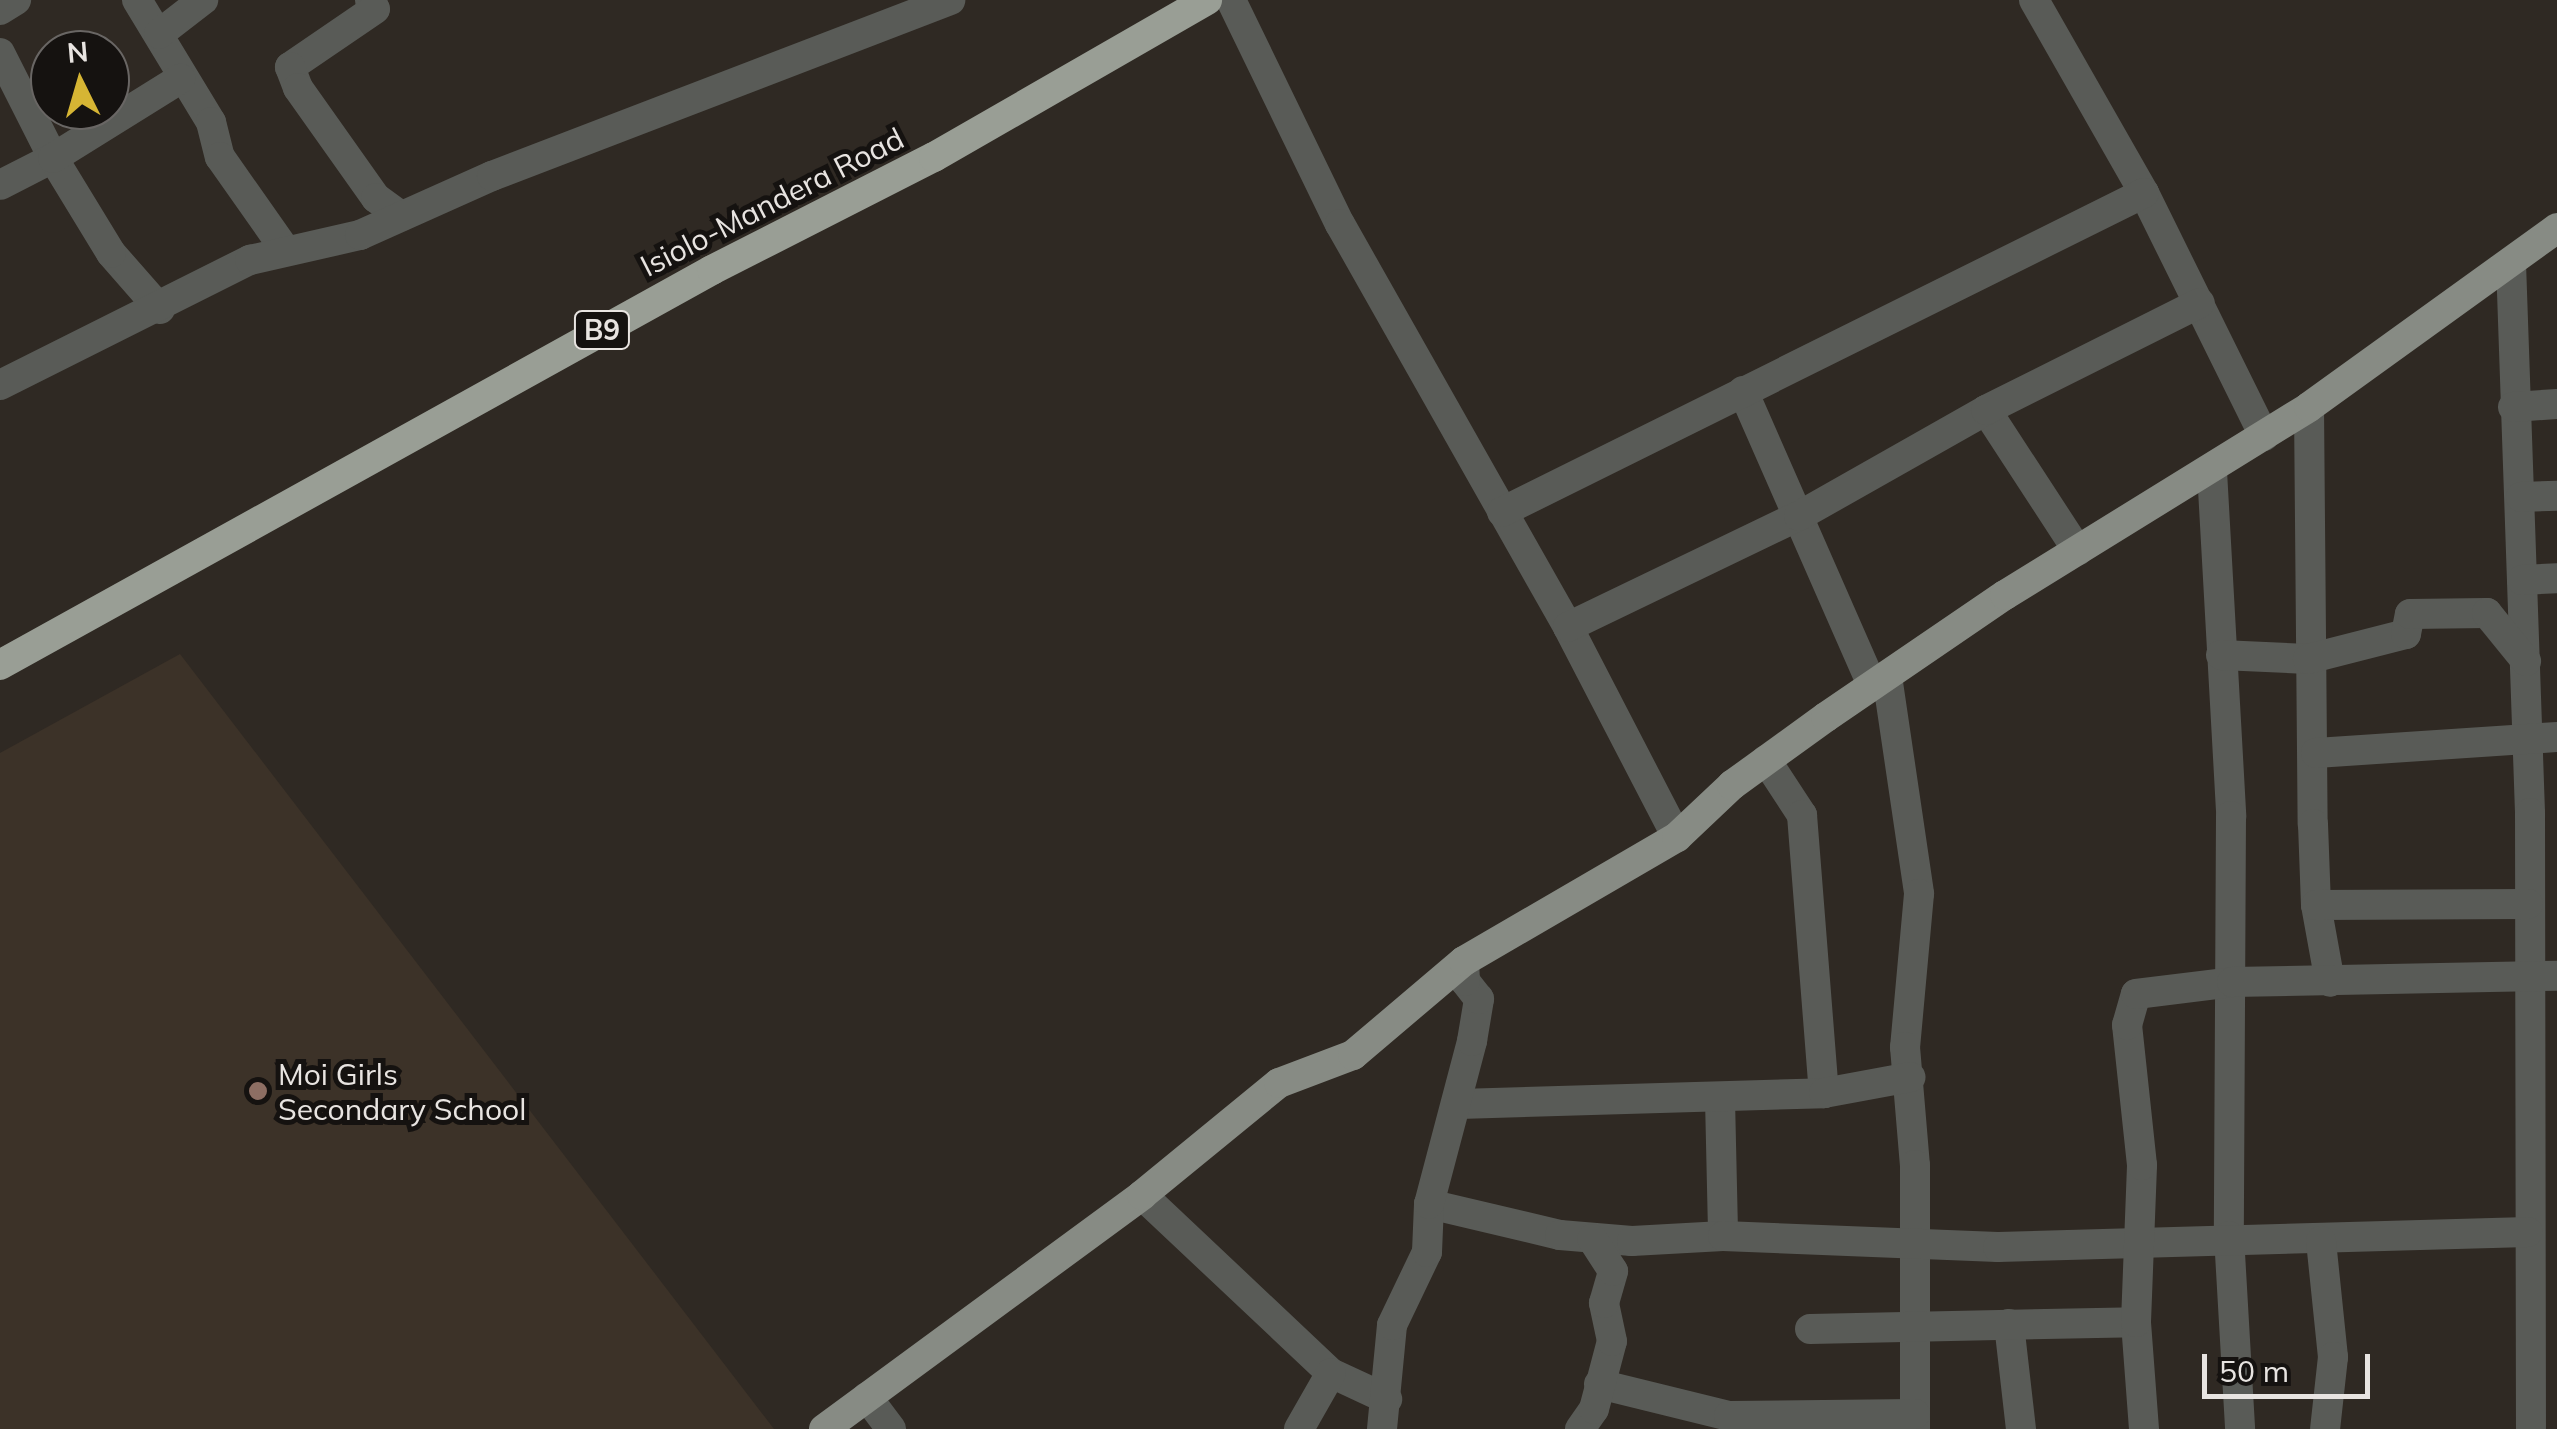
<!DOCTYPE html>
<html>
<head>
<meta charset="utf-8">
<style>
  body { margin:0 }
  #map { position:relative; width:2557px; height:1429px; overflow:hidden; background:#2f2923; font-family:Mulish,sans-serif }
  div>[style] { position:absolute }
  .built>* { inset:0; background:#3c3228 }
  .minor>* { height:30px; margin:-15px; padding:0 15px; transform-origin:15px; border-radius:15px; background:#595b57 }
  .major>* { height:30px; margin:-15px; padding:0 15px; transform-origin:15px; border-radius:15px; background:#878b84 }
  .highway>* { height:30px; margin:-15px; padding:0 15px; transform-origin:15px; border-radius:15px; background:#999e95 }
  .dots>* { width:28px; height:28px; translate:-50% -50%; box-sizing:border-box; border:5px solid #151210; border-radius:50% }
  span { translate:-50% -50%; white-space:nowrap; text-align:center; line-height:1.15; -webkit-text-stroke:10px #151210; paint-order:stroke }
  .shield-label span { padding:2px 8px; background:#151210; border:2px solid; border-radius:8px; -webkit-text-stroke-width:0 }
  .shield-label { font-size:28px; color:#e8e4e1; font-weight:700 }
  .street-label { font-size:30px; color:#e8e4e1 }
  .poi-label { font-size:30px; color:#e8e4e1 }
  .left { translate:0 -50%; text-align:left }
  .north { position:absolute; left:30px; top:30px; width:100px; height:100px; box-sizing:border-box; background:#151210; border:2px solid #696664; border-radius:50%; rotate:355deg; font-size:28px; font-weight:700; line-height:40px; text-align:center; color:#e8e4e1 }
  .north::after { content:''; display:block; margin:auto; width:35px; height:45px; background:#d6b534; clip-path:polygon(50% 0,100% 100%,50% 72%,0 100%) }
  .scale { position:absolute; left:2202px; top:1354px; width:168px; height:45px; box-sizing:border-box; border:5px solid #e8e4e1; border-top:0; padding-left:12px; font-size:30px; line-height:35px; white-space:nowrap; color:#e8e4e1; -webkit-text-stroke:8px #151210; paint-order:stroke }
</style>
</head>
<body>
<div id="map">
  <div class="built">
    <i style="clip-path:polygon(180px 654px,774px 1429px,0 1429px,0 753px)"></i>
  </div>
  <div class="minor">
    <i style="left:137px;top:0;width:143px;rotate:58.8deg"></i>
    <i style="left:211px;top:122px;width:36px;rotate:76deg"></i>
    <i style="left:220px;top:157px;width:115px;rotate:54.9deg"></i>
    <i style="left:370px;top:0;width:10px;rotate:61deg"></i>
    <i style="left:375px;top:9px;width:103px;rotate:145.7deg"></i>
    <i style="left:290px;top:67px;width:22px;rotate:69deg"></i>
    <i style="left:298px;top:88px;width:135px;rotate:54.7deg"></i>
    <i style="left:376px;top:198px;width:31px;rotate:36deg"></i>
    <i style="left:1231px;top:0;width:249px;rotate:64.1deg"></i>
    <i style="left:1340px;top:224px;width:463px;rotate:60.5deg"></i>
    <i style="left:1568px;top:627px;width:237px;rotate:62.6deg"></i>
    <i style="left:2034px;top:0;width:222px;rotate:60.3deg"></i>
    <i style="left:2144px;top:193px;width:271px;rotate:63.7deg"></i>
    <i style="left:0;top:10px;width:19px;rotate:-32deg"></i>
    <i style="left:159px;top:34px;width:56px;rotate:-37.7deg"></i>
    <i style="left:0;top:53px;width:118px;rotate:63.2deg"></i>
    <i style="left:53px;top:158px;width:59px;rotate:153deg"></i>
    <i style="left:2511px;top:263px;width:550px;rotate:88.02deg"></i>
    <i style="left:2530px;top:813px;width:616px;rotate:89.91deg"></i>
    <i style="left:160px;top:309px;width:74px;rotate:-131.2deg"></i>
    <i style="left:111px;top:253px;width:111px;rotate:-121.4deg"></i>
    <i style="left:53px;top:158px;width:150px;rotate:-31.9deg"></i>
    <i style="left:0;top:385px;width:280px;rotate:-26.6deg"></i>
    <i style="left:250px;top:260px;width:113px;rotate:-12.8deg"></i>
    <i style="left:360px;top:235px;width:145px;rotate:-24.1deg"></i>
    <i style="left:492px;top:176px;width:491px;rotate:-21deg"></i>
    <i style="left:1743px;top:391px;width:323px;rotate:66.3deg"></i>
    <i style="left:2309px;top:407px;width:417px;rotate:89.5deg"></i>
    <i style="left:2313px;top:824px;width:81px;rotate:87.9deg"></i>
    <i style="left:2316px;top:905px;width:78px;rotate:79.7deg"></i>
    <i style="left:2513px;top:407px;width:44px;rotate:-3.9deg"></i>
    <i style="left:1986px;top:410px;width:168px;rotate:56.9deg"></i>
    <i style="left:2212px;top:471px;width:346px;rotate:86.8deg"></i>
    <i style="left:2231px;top:816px;width:420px;rotate:90.3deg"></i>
    <i style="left:2229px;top:1236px;width:193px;rotate:86.7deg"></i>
    <i style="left:2521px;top:497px;width:36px;rotate:-2deg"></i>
    <i style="left:1502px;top:512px;width:717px;rotate:-26.42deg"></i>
    <i style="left:2522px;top:580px;width:35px;rotate:-3deg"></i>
    <i style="left:1568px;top:627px;width:256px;rotate:-25.7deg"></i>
    <i style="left:1799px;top:516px;width:215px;rotate:-29.5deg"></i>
    <i style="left:1986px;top:410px;width:239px;rotate:-26.6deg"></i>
    <i style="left:2221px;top:655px;width:87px;rotate:2.6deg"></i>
    <i style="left:2308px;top:659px;width:101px;rotate:-14.3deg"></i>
    <i style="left:2406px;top:634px;width:20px;rotate:-79deg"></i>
    <i style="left:2410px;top:614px;width:77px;rotate:-0.7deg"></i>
    <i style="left:2487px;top:613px;width:62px;rotate:50.9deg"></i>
    <i style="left:1887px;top:676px;width:220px;rotate:81.6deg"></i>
    <i style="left:1919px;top:894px;width:154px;rotate:95.2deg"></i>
    <i style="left:1905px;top:1047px;width:118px;rotate:85.2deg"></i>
    <i style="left:1915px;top:1165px;width:264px;rotate:90deg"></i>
    <i style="left:2316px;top:753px;width:242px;rotate:-3.8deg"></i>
    <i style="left:1766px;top:760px;width:66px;rotate:56.8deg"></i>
    <i style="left:1802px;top:815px;width:279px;rotate:85.5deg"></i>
    <i style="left:2316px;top:905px;width:212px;rotate:-0.3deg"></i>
    <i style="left:1720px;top:1099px;width:137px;rotate:88.7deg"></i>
    <i style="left:1459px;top:1104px;width:365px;rotate:-1.7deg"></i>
    <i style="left:1824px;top:1093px;width:88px;rotate:-10.4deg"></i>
    <i style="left:1142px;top:1195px;width:260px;rotate:43.3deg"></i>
    <i style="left:1331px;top:1373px;width:62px;rotate:24.9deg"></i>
    <i style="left:1429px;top:1204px;width:135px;rotate:13.3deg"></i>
    <i style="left:1560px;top:1235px;width:72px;rotate:4.8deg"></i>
    <i style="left:1632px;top:1241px;width:91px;rotate:-3.1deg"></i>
    <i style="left:1723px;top:1236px;width:275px;rotate:2.3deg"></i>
    <i style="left:1998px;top:1247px;width:530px;rotate:-1.62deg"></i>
    <i style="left:2321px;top:1241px;width:117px;rotate:84.1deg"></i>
    <i style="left:2333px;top:1357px;width:72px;rotate:96.3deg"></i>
    <i style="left:2009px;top:1324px;width:106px;rotate:83.5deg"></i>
    <i style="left:1810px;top:1329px;width:326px;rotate:-1.2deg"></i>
    <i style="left:1599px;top:1384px;width:134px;rotate:13.8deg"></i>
    <i style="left:1729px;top:1416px;width:186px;rotate:-0.6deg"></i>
    <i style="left:867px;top:1397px;width:40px;rotate:53deg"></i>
    <i style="left:1299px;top:1429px;width:64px;rotate:-60.3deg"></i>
    <i style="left:1382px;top:1429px;width:104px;rotate:-84.5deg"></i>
    <i style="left:1392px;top:1325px;width:81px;rotate:-64.4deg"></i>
    <i style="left:1427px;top:1252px;width:48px;rotate:-87.6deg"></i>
    <i style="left:1429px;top:1204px;width:169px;rotate:-75.2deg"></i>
    <i style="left:1472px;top:1041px;width:43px;rotate:-80.5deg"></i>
    <i style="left:1479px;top:999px;width:23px;rotate:-128deg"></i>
    <i style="left:1465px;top:981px;width:20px;rotate:-93deg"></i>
    <i style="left:1580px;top:1429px;width:24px;rotate:-55deg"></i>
    <i style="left:1594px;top:1409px;width:70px;rotate:-75.2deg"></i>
    <i style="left:1612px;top:1341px;width:39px;rotate:-102deg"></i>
    <i style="left:1604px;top:1303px;width:33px;rotate:-74deg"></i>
    <i style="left:1613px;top:1271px;width:38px;rotate:-123deg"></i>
    <i style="left:2144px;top:1429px;width:107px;rotate:-94.3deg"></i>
    <i style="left:2136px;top:1322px;width:157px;rotate:-87.8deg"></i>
    <i style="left:2142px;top:1165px;width:141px;rotate:-96.1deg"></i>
    <i style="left:2127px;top:1025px;width:32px;rotate:-74deg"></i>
    <i style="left:2136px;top:994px;width:97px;rotate:-7.1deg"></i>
    <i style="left:2232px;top:982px;width:325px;rotate:-1.1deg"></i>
  </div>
  <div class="major">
    <i style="left:824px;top:1429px;width:395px;rotate:-36.3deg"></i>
    <i style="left:1142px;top:1195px;width:177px;rotate:-39.3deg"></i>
    <i style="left:1279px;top:1083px;width:79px;rotate:-20.7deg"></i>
    <i style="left:1353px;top:1055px;width:145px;rotate:-40.3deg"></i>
    <i style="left:1464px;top:961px;width:246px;rotate:-30.2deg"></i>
    <i style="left:1677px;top:837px;width:76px;rotate:-43.4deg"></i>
    <i style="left:1732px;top:785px;width:116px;rotate:-35.9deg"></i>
    <i style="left:1826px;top:717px;width:217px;rotate:-34.3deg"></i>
    <i style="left:2005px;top:595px;width:357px;rotate:-31.7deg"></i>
    <i style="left:2309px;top:407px;width:306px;rotate:-35.8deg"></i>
  </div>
  <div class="highway">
    <i style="left:0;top:665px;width:814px;rotate:-29.02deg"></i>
    <i style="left:712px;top:270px;width:249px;rotate:-27deg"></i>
    <i style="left:934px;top:157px;width:315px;rotate:-29.9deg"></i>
  </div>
  <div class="dots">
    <i style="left:258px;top:1091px;background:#8d6e63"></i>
  </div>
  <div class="shield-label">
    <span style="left:602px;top:330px">B9</span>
  </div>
  <div class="street-label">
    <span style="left:772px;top:202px;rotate:-27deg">Isiolo-Mandera Road</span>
  </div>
  <div class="poi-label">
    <span class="left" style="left:278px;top:1091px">Moi Girls<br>Secondary School</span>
  </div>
  <div class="north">N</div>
  <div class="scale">50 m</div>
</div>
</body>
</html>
